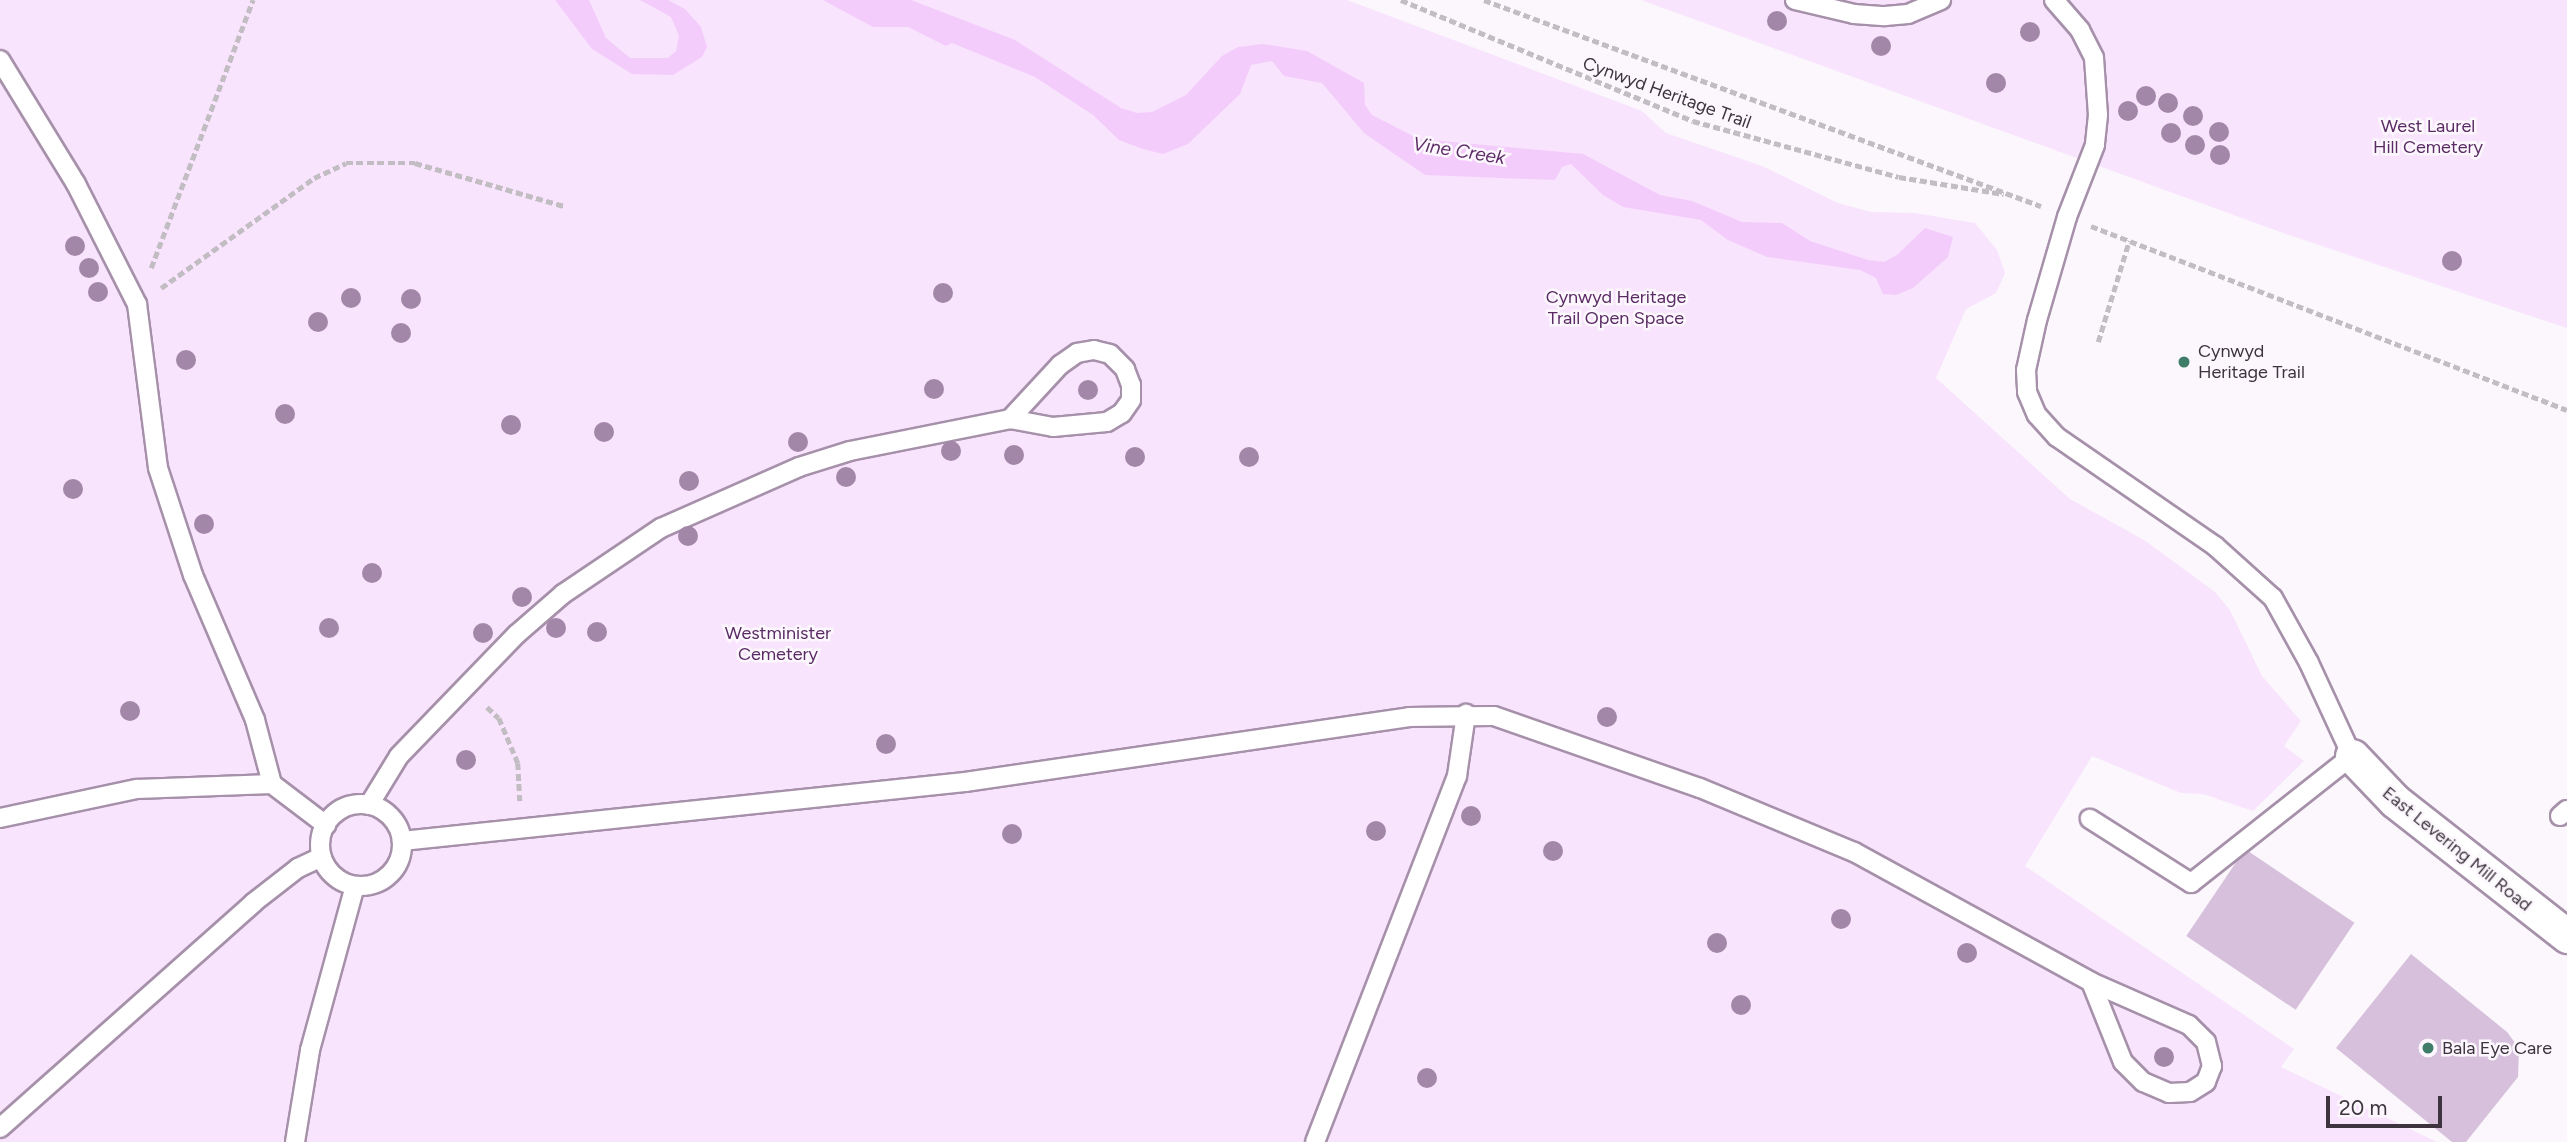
<!DOCTYPE html>
<html>
<head>
<meta charset="utf-8">
<style>
  body { margin:0 }
  #map { position:relative; width:2567px; height:1142px; overflow:hidden; background:#fcf7fd; font-family:Figtree,sans-serif }
  div>[style] { position:absolute }
  .green>* { inset:0; background:#f8e4fc }
  .water>* { inset:0; background:#f4ccfc }
  .building>* { inset:0; background:#d6c0db; transform-origin:0 0 }
  .path>* { height:4.5px; margin-top:-2.25px; transform-origin:0; background:repeating-linear-gradient(90deg,#c2bcc3 0 7px,transparent 0 10.5px) }
  .roads { filter:drop-shadow(2px 0 #a690aa) drop-shadow(-2px 0 #a690aa) drop-shadow(0 2px #a690aa) drop-shadow(0 -2px #a690aa) }
  .service>* { height:18px; margin:-9px; padding:0 9px; transform-origin:9px; border-radius:9px; background:#fff }
  .service>.ring { margin:-9px; padding:0; box-sizing:content-box; background:none; border:18px solid #fff; border-radius:50% }
  .minor>* { height:33px; margin:-16.5px; padding:0 16.5px; transform-origin:16.5px; border-radius:16.5px; background:#fff }
  .trees>* { width:20px; height:20px; margin:-10px; border-radius:50%; background:#a387a9 }
  .dots>* { width:19px; height:19px; translate:-50% -50%; box-sizing:border-box; border:4px solid #fcf7fd; border-radius:50% }
  span { translate:-50% -50%; white-space:nowrap; text-align:center; line-height:1.15; -webkit-text-stroke:5px #fcf7fd; paint-order:stroke }
  .street-label { font-size:18px; color:#3d343f }
  .park-label { font-size:18px; color:#5a2b64 }
  .poi-label { font-size:18px; color:#3d343f }
  .left { translate:0 -50%; text-align:left }
  .water-label { font-size:19px; color:#5d2d67; font-style:italic }
  .scale { position:absolute; left:2326px; top:1096px; width:116px; height:32px; box-sizing:border-box; border:4px solid #3d343f; border-top:0; padding-left:9px; font-size:21px; line-height:24px; white-space:nowrap; color:#3d343f; -webkit-text-stroke:5px #fcf7fd; paint-order:stroke }
</style>
</head>
<body>
<div id="map">
  <div class="green">
    <i style="clip-path:polygon(0 0,1347px 0,1642px 111px,1666px 133px,1762px 166px,1838px 203px,1871px 212px,1915px 213px,1975px 223px,1997px 250px,2005px 273px,1996px 293px,1966px 309px,1936px 378px,2070px 499px,2144px 540px,2215px 592px,2230px 610px,2262px 676px,2301px 721px,2284px 746px,2304px 761px,2253px 811px,2203px 794px,2181px 793px,2092px 756px,2025px 866px,2294px 1049px,2281px 1067px,2437px 1142px,0 1142px)"></i>
    <i style="clip-path:polygon(1641px 0,2567px 0,2567px 328px,2289px 235px)"></i>
  </div>
  <div class="water">
    <i style="clip-path:polygon(555px 0,589px 0,606px 38px,630px 58px,668px 58px,676px 51px,679px 36px,671px 17px,640px 0,668px 0,685px 9px,701px 27px,707px 47px,702px 57px,673px 75px,632px 74px,592px 49px)"></i>
    <i style="clip-path:polygon(823px 0,911px 0,1015px 40px,1121px 108px,1137px 113px,1152px 112px,1186px 95px,1222px 56px,1238px 47px,1263px 44px,1307px 51px,1364px 83px,1365px 105px,1372px 115px,1419px 139px,1583px 154px,1660px 195px,1692px 201px,1742px 222px,1782px 223px,1810px 241px,1868px 260px,1884px 262px,1897px 255px,1925px 228px,1953px 237px,1948px 257px,1913px 288px,1896px 295px,1883px 294px,1876px 278px,1860px 270px,1767px 257px,1728px 240px,1701px 220px,1623px 207px,1603px 195px,1571px 164px,1562px 167px,1555px 180px,1425px 175px,1364px 133px,1322px 83px,1284px 76px,1272px 61px,1251px 65px,1240px 94px,1188px 144px,1163px 154px,1143px 149px,1119px 140px,1093px 115px,1035px 77px,952px 43px,946px 46px,908px 27px,873px 27px)"></i>
  </div>
  <div class="building">
    <i style="left:2245px;top:849px;width:132px;height:105px;rotate:34deg"></i>
    <i style="clip-path:polygon(2411px 954px,2507px 1032px,2519px 1048px,2518px 1077px,2466px 1142px,2452px 1142px,2336px 1048px)"></i>
  </div>
  <div class="path">
    <i style="left:1401px;top:0;width:316px;rotate:22.5deg"></i>
    <i style="left:1693px;top:121px;width:213px;rotate:15.2deg"></i>
    <i style="left:1899px;top:177px;width:106px;rotate:9.2deg"></i>
    <i style="left:1484px;top:0;width:594px;rotate:20.3deg"></i>
    <i style="left:2091px;top:226px;width:510px;rotate:21.13deg"></i>
    <i style="left:151px;top:268px;width:287px;rotate:-69.2deg"></i>
    <i style="left:161px;top:288px;width:188px;rotate:-35.7deg"></i>
    <i style="left:314px;top:178px;width:35px;rotate:-25deg"></i>
    <i style="left:346px;top:163px;width:69px"></i>
    <i style="left:415px;top:163px;width:155px;rotate:16.1deg"></i>
    <i style="left:2098px;top:342px;width:106px;rotate:-72.9deg"></i>
    <i style="left:487px;top:707px;width:16px;rotate:43deg"></i>
    <i style="left:499px;top:718px;width:49px;rotate:67.1deg"></i>
    <i style="left:518px;top:763px;width:38px;rotate:87deg"></i>
  </div>
  <div class="roads">
    <div class="service">
      <i style="left:1795px;top:0;width:61px;rotate:13.3deg"></i>
      <i style="left:1854px;top:14px;width:31px;rotate:4deg"></i>
      <i style="left:1885px;top:16px;width:23px;rotate:-5deg"></i>
      <i style="left:1908px;top:14px;width:36px;rotate:-23deg"></i>
      <i style="left:2054px;top:0;width:40px;rotate:49deg"></i>
      <i style="left:2080px;top:30px;width:31px;rotate:63deg"></i>
      <i style="left:2094px;top:58px;width:57px;rotate:86deg"></i>
      <i style="left:2098px;top:115px;width:30px;rotate:96deg"></i>
      <i style="left:2095px;top:145px;width:77px;rotate:111.3deg"></i>
      <i style="left:2067px;top:217px;width:107px;rotate:106.2deg"></i>
      <i style="left:2037px;top:320px;width:51px;rotate:102.4deg"></i>
      <i style="left:2026px;top:370px;width:22px;rotate:87deg"></i>
      <i style="left:2027px;top:392px;width:25px;rotate:67deg"></i>
      <i style="left:2037px;top:415px;width:30px;rotate:48deg"></i>
      <i style="left:2057px;top:437px;width:192px;rotate:34.6deg"></i>
      <i style="left:2215px;top:546px;width:78px;rotate:41.9deg"></i>
      <i style="left:2273px;top:598px;width:74px;rotate:61deg"></i>
      <i style="left:2309px;top:663px;width:102px;rotate:65.2deg"></i>
      <i style="left:2352px;top:756px;width:205px;rotate:141.7deg"></i>
      <i style="left:2191px;top:883px;width:120px;rotate:-147.6deg"></i>
      <i style="left:0;top:60px;width:145px;rotate:58.5deg"></i>
      <i style="left:76px;top:184px;width:135px;rotate:63.1deg"></i>
      <i style="left:137px;top:304px;width:165px;rotate:82.7deg"></i>
      <i style="left:158px;top:468px;width:113px;rotate:71.9deg"></i>
      <i style="left:193px;top:575px;width:158px;rotate:66.8deg"></i>
      <i style="left:255px;top:720px;width:66px;rotate:75.1deg"></i>
      <i class="ring" style="left:320px;top:804px;width:64px;height:64px"></i>
      <i style="left:369px;top:805px;width:57px;rotate:-58.5deg"></i>
      <i style="left:399px;top:756px;width:170px;rotate:-46deg"></i>
      <i style="left:517px;top:634px;width:61px;rotate:-41deg"></i>
      <i style="left:563px;top:594px;width:118px;rotate:-34deg"></i>
      <i style="left:661px;top:528px;width:151px;rotate:-23.8deg"></i>
      <i style="left:799px;top:467px;width:53px;rotate:-17.4deg"></i>
      <i style="left:850px;top:451px;width:163px;rotate:-11.3deg"></i>
      <i style="left:1010px;top:419px;width:44px;rotate:10.5deg"></i>
      <i style="left:1053px;top:427px;width:54px;rotate:-5.3deg"></i>
      <i style="left:1107px;top:422px;width:17px;rotate:-31deg"></i>
      <i style="left:1122px;top:413px;width:16px;rotate:-55deg"></i>
      <i style="left:1131px;top:400px;width:15px;rotate:-90deg"></i>
      <i style="left:1131px;top:385px;width:17px;rotate:-111deg"></i>
      <i style="left:1125px;top:369px;width:21px;rotate:-135deg"></i>
      <i style="left:1110px;top:354px;width:16px;rotate:-166deg"></i>
      <i style="left:1094px;top:350px;width:17px;rotate:170deg"></i>
      <i style="left:1077px;top:353px;width:21px;rotate:145deg"></i>
      <i style="left:1060px;top:365px;width:74px;rotate:132.8deg"></i>
      <i style="left:2560px;top:816px;width:9px;rotate:-41deg"></i>
      <i style="left:0;top:818px;width:140px;rotate:-12deg"></i>
      <i style="left:137px;top:789px;width:135px;rotate:-2.1deg"></i>
      <i style="left:272px;top:784px;width:68px;rotate:37.2deg"></i>
      <i style="left:402px;top:841px;width:566px;rotate:-5.98deg"></i>
      <i style="left:965px;top:782px;width:449px;rotate:-8.3deg"></i>
      <i style="left:1409px;top:717px;width:85px;rotate:-0.7deg"></i>
      <i style="left:1494px;top:716px;width:218px;rotate:19.3deg"></i>
      <i style="left:1700px;top:788px;width:167px;rotate:22.6deg"></i>
      <i style="left:1854px;top:852px;width:270px;rotate:28.7deg"></i>
      <i style="left:2091px;top:982px;width:107px;rotate:23.7deg"></i>
      <i style="left:2189px;top:1025px;width:24px;rotate:45deg"></i>
      <i style="left:2206px;top:1042px;width:25px;rotate:76deg"></i>
      <i style="left:2212px;top:1066px;width:17px;rotate:111deg"></i>
      <i style="left:2206px;top:1082px;width:19px;rotate:148deg"></i>
      <i style="left:2190px;top:1092px;width:21px;rotate:177deg"></i>
      <i style="left:2169px;top:1093px;width:28px;rotate:-157deg"></i>
      <i style="left:2143px;top:1082px;width:28px;rotate:-135deg"></i>
      <i style="left:2123px;top:1062px;width:86px;rotate:-111.8deg"></i>
      <i style="left:0;top:1128px;width:339px;rotate:-41.6deg"></i>
      <i style="left:253px;top:903px;width:57px;rotate:-37.9deg"></i>
      <i style="left:298px;top:868px;width:26px;rotate:-25deg"></i>
      <i style="left:295px;top:1142px;width:93px;rotate:-80.7deg"></i>
      <i style="left:310px;top:1050px;width:170px;rotate:-74.7deg"></i>
      <i style="left:1315px;top:1142px;width:393px;rotate:-68.8deg"></i>
      <i style="left:1457px;top:776px;width:63px;rotate:-81.7deg"></i>
    </div>
    <div class="minor">
      <i style="left:2352px;top:756px;width:62px;rotate:46.3deg"></i>
      <i style="left:2395px;top:801px;width:219px;rotate:38.1deg"></i>
    </div>
  </div>
  <div class="trees">
    <i style="left:1777px;top:21px"></i>
    <i style="left:2030px;top:32px"></i>
    <i style="left:1881px;top:46px"></i>
    <i style="left:1996px;top:83px"></i>
    <i style="left:2146px;top:96px"></i>
    <i style="left:2168px;top:103px"></i>
    <i style="left:2128px;top:111px"></i>
    <i style="left:2193px;top:116px"></i>
    <i style="left:2219px;top:132px"></i>
    <i style="left:2171px;top:133px"></i>
    <i style="left:2195px;top:145px"></i>
    <i style="left:2220px;top:155px"></i>
    <i style="left:75px;top:246px"></i>
    <i style="left:2452px;top:261px"></i>
    <i style="left:89px;top:268px"></i>
    <i style="left:98px;top:292px"></i>
    <i style="left:943px;top:293px"></i>
    <i style="left:351px;top:298px"></i>
    <i style="left:411px;top:299px"></i>
    <i style="left:318px;top:322px"></i>
    <i style="left:401px;top:333px"></i>
    <i style="left:186px;top:360px"></i>
    <i style="left:934px;top:389px"></i>
    <i style="left:1088px;top:390px"></i>
    <i style="left:285px;top:414px"></i>
    <i style="left:511px;top:425px"></i>
    <i style="left:604px;top:432px"></i>
    <i style="left:798px;top:442px"></i>
    <i style="left:951px;top:451px"></i>
    <i style="left:1014px;top:455px"></i>
    <i style="left:1135px;top:457px"></i>
    <i style="left:1249px;top:457px"></i>
    <i style="left:846px;top:477px"></i>
    <i style="left:689px;top:481px"></i>
    <i style="left:73px;top:489px"></i>
    <i style="left:204px;top:524px"></i>
    <i style="left:688px;top:536px"></i>
    <i style="left:372px;top:573px"></i>
    <i style="left:522px;top:597px"></i>
    <i style="left:329px;top:628px"></i>
    <i style="left:556px;top:628px"></i>
    <i style="left:597px;top:632px"></i>
    <i style="left:483px;top:633px"></i>
    <i style="left:130px;top:711px"></i>
    <i style="left:1607px;top:717px"></i>
    <i style="left:886px;top:744px"></i>
    <i style="left:466px;top:760px"></i>
    <i style="left:1471px;top:816px"></i>
    <i style="left:1376px;top:831px"></i>
    <i style="left:1012px;top:834px"></i>
    <i style="left:1553px;top:851px"></i>
    <i style="left:1841px;top:919px"></i>
    <i style="left:1717px;top:943px"></i>
    <i style="left:1967px;top:953px"></i>
    <i style="left:1741px;top:1005px"></i>
    <i style="left:2164px;top:1057px"></i>
    <i style="left:1427px;top:1078px"></i>
  </div>
  <div class="dots">
    <i style="left:2184px;top:362px;background:#3f7d69"></i>
    <i style="left:2428px;top:1048px;background:#3f7d69"></i>
  </div>
  <div class="street-label">
    <span style="left:1667px;top:93px;rotate:20deg">Cynwyd Heritage Trail</span>
    <span style="left:2457px;top:849px;rotate:39deg">East Levering Mill Road</span>
  </div>
  <div class="park-label">
    <span style="left:2428px;top:137px">West Laurel<br>Hill Cemetery</span>
    <span style="left:1616px;top:308px">Cynwyd Heritage<br>Trail Open Space</span>
    <span style="left:778px;top:644px">Westminister<br>Cemetery</span>
  </div>
  <div class="poi-label">
    <span class="left" style="left:2198px;top:362px">Cynwyd<br>Heritage Trail</span>
    <span class="left" style="left:2442px;top:1048px">Bala Eye Care</span>
  </div>
  <div class="water-label">
    <span style="left:1459px;top:151px;rotate:9deg">Vine Creek</span>
  </div>
  <div class="scale">20 m</div>
</div>
</body>
</html>
